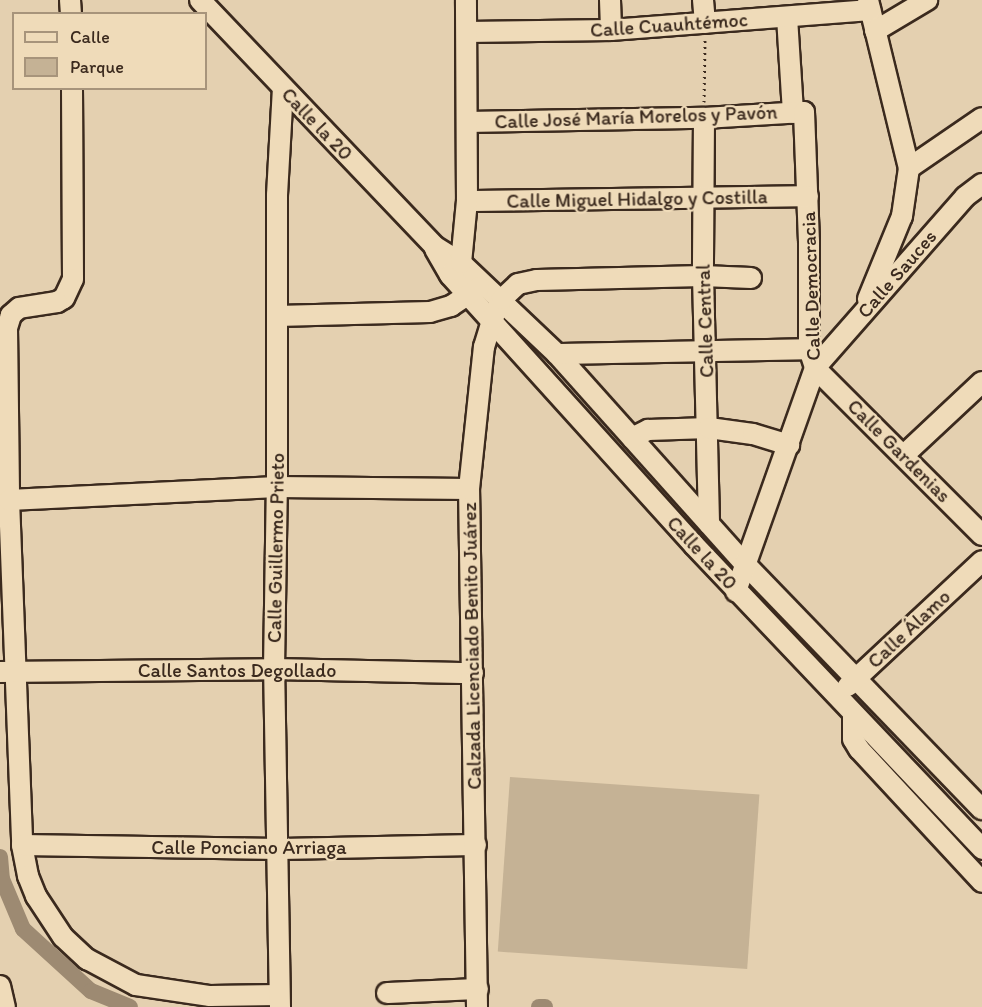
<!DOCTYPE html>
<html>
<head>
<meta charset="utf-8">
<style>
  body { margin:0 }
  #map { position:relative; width:982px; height:1007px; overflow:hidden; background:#e4d0b0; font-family:Itim,sans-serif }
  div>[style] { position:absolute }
  .green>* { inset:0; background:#c5b295; transform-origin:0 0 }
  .canal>* { height:16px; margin:-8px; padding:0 8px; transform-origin:8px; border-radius:8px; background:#9d8a72 }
  .path>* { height:3px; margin-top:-1.5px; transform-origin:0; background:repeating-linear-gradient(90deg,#3b2a1e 0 1.5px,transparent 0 6px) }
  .roads { filter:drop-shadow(2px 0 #3b2a1e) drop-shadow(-2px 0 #3b2a1e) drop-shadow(0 2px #3b2a1e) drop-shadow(0 -2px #3b2a1e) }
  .minor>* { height:20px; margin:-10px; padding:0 10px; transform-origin:10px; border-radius:10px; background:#efdbb9 }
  span { translate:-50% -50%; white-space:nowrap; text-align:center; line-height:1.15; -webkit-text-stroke:4.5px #efdbb9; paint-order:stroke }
  .street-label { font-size:20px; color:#3b2a1e }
  .legend { position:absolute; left:12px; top:12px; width:195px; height:78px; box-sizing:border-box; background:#efdbb9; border:2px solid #a7947b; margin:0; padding:8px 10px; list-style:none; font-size:18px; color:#3b2a1e }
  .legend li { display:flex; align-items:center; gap:12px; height:30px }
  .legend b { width:30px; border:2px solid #a7947b }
</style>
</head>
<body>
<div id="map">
  <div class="green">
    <i style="left:510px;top:777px;width:250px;height:175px;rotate:4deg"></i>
  </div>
  <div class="canal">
    <i style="left:0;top:857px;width:22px;rotate:85deg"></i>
    <i style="left:2px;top:879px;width:54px;rotate:67.2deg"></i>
    <i style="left:23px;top:929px;width:92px;rotate:42.4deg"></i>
    <i style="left:91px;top:991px;width:42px;rotate:22.3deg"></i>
    <i style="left:539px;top:1007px;width:6px"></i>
  </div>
  <div class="path">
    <i style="left:704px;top:102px;width:63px;rotate:-89.1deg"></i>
  </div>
  <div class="roads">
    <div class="minor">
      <i style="left:70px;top:0;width:14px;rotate:86deg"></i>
      <i style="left:200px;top:0;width:340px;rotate:46.4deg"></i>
      <i style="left:434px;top:246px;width:32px;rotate:32deg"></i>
      <i style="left:461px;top:263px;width:132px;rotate:43.5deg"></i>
      <i style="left:557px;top:354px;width:282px;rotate:48.2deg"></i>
      <i style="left:745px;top:564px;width:341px;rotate:46deg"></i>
      <i style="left:610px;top:0;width:30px;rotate:88deg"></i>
      <i style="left:703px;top:0;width:23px;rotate:85deg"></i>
      <i style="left:868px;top:0;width:173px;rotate:76.3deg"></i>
      <i style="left:909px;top:168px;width:49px;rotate:98.3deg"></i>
      <i style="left:902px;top:216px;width:90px;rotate:112.3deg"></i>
      <i style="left:787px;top:17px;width:96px;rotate:86.4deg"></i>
      <i style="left:875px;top:31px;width:61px;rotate:-30.8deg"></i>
      <i style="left:467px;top:32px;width:144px;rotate:-0.8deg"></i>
      <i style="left:611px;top:30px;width:260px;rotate:-4.4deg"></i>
      <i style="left:72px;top:88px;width:191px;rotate:89.7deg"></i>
      <i style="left:73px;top:279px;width:21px;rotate:115deg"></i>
      <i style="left:64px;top:298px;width:8px;rotate:150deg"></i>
      <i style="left:57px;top:302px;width:38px;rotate:171deg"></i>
      <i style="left:19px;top:308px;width:11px;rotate:139deg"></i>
      <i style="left:11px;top:315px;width:14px;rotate:107deg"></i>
      <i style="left:7px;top:328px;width:172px;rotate:89.3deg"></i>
      <i style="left:9px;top:500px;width:345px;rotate:87.8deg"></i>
      <i style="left:22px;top:845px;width:32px;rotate:79deg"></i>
      <i style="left:28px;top:876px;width:22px;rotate:68deg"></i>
      <i style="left:36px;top:896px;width:49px;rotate:56.6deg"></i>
      <i style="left:63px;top:937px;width:33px;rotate:43deg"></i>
      <i style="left:87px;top:959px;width:55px;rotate:28deg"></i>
      <i style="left:136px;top:985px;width:75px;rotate:8.5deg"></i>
      <i style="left:210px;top:996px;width:69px;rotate:-0.8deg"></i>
      <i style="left:704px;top:118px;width:158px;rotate:90.4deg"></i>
      <i style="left:703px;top:276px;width:248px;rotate:88.6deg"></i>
      <i style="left:467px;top:122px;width:237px;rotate:-1deg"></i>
      <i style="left:704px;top:118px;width:100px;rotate:-3.4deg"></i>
      <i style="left:804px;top:112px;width:129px;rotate:87.8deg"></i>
      <i style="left:809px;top:241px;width:108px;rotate:90deg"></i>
      <i style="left:809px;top:349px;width:20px;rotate:72deg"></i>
      <i style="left:815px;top:368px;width:237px;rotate:109.5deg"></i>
      <i style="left:909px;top:168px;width:88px;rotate:-34.4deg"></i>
      <i style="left:982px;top:184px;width:21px;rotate:143deg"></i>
      <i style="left:965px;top:197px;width:227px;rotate:131.3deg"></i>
      <i style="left:815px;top:368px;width:236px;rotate:45deg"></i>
      <i style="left:467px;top:201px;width:341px;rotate:-0.8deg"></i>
      <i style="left:435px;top:249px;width:30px;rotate:60deg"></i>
      <i style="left:450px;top:275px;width:364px;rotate:47.9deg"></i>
      <i style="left:694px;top:545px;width:419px;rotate:46.5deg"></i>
      <i style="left:454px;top:270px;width:10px;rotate:-45deg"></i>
      <i style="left:461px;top:263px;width:62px;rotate:-84.5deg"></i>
      <i style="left:467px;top:201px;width:201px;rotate:-90.3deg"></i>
      <i style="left:277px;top:316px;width:153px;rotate:-1.5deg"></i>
      <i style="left:430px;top:312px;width:22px;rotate:-16deg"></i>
      <i style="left:451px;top:306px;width:34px;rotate:-34deg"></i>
      <i style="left:557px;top:354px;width:252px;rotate:-1.1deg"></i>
      <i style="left:632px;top:438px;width:18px;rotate:-27deg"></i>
      <i style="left:648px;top:430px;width:61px;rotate:-1.9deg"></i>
      <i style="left:709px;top:428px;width:44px;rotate:7.8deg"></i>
      <i style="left:753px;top:434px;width:38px;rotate:17deg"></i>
      <i style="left:904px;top:455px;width:107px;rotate:-43.1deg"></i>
      <i style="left:9px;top:500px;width:268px;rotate:-2.8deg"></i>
      <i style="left:277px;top:487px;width:192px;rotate:0.6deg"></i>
      <i style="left:0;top:672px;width:274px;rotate:-0.6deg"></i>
      <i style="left:274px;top:669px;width:199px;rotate:1.2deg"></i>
      <i style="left:848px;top:686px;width:183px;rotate:-43deg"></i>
      <i style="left:853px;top:715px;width:24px;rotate:90deg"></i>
      <i style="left:853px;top:739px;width:12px;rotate:59deg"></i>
      <i style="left:859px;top:749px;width:181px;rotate:47.2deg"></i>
      <i style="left:22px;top:845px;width:257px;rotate:0.9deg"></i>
      <i style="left:279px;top:849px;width:197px;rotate:-1.2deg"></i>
      <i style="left:0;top:986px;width:22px;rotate:77deg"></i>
      <i style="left:387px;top:993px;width:91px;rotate:-2.5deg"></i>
      <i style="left:280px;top:1007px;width:338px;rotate:-91deg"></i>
      <i style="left:274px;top:669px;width:182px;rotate:-89.1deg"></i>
      <i style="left:277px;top:487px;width:292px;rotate:-90deg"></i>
      <i style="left:277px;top:195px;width:106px;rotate:-86.8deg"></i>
      <i style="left:477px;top:1007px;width:518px;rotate:-90.88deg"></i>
      <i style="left:469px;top:489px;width:143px;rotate:-84deg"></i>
      <i style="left:484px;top:347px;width:28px;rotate:-73deg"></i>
      <i style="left:492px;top:320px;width:23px;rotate:-65deg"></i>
      <i style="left:502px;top:299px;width:22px;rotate:-43deg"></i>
      <i style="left:518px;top:284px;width:19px;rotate:-12deg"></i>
      <i style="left:537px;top:280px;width:166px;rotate:-1.4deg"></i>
      <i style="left:703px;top:276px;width:48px;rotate:2.4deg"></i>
    </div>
  </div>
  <div class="street-label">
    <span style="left:669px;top:25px;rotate:-4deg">Calle Cuauhtémoc</span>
    <span style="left:636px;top:117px;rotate:-2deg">Calle José María Morelos y Pavón</span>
    <span style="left:317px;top:124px;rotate:46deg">Calle la 20</span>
    <span style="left:637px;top:199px;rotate:-1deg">Calle Miguel Hidalgo y Costilla</span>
    <span style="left:897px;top:274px;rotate:-49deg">Calle Sauces</span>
    <span style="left:811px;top:286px;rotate:-92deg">Calle Democracia</span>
    <span style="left:705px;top:321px;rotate:-92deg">Calle Central</span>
    <span style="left:899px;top:451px;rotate:45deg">Calle Gardenias</span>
    <span style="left:276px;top:548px;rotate:-89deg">Calle Guillermo Prieto</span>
    <span style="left:702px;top:553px;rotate:47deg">Calle la 20</span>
    <span style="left:909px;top:629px;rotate:-43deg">Calle Álamo</span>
    <span style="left:472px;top:646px;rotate:-91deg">Calzada Licenciado Benito Juárez</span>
    <span style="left:237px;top:670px">Calle Santos Degollado</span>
    <span style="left:249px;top:847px">Calle Ponciano Arriaga</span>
  </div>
  <ul class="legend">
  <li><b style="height:8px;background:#efdbb9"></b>Calle</li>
  <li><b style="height:16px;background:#c5b295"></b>Parque</li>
  </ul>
</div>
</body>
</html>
